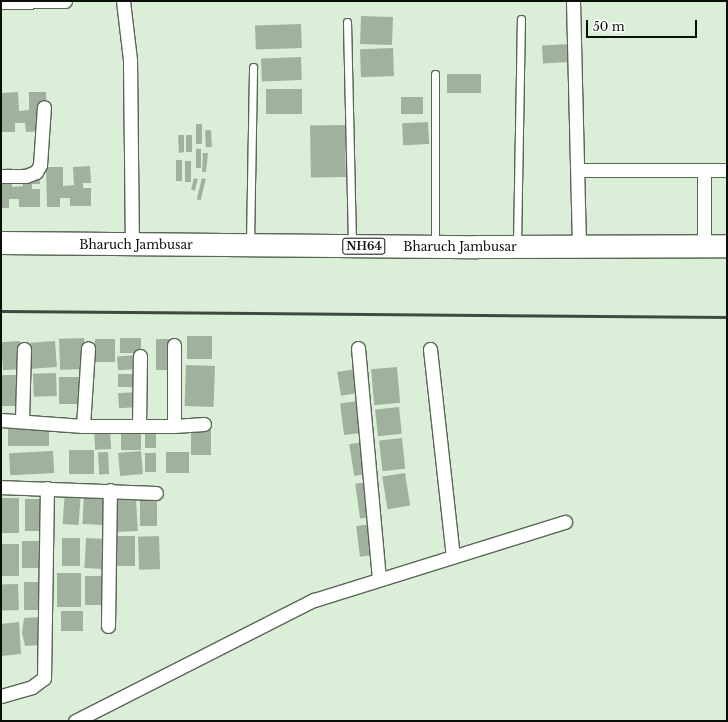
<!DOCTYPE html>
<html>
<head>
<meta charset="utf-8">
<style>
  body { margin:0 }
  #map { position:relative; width:728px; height:722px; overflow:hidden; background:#dbeed8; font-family:"Libre Baskerville",serif }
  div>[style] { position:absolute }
  .building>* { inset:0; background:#a0b29d; transform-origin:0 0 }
  .roads { filter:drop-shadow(1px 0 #576754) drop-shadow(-1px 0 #576754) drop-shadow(0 1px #576754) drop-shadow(0 -1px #576754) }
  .service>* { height:7px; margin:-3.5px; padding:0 3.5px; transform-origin:3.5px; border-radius:3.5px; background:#fff }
  .minor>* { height:13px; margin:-6.5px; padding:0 6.5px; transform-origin:6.5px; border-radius:6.5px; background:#fff }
  .trunk>* { height:22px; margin:-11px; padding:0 11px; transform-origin:11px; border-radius:11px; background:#fff }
  .rail>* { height:3px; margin:-1.5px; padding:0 1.5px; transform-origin:1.5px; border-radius:1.5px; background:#40493f }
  span { translate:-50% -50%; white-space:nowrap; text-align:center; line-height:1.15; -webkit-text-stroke:3.5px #fff; paint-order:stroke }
  .shield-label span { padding:1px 3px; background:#fff; border:1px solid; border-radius:3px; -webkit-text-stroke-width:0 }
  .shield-label { font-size:11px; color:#0a1009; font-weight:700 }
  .street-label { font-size:12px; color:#0a1009 }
  .frame { position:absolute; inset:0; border:2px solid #0a1009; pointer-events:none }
  .scale { position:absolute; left:586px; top:20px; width:111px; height:18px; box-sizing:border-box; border:2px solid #0a1009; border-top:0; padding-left:5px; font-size:12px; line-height:14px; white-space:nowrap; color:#0a1009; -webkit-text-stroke:3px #fff; paint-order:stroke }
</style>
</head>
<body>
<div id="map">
  <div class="building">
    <i style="left:361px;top:16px;width:32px;height:28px;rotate:2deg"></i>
    <i style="left:301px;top:24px;width:24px;height:46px;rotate:88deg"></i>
    <i style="left:569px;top:44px;width:18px;height:27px;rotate:87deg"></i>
    <i style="left:393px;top:48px;width:28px;height:33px;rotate:88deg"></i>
    <i style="left:301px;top:57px;width:23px;height:40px;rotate:88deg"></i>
    <i style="left:447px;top:74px;width:34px;height:19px"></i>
    <i style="left:266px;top:89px;width:36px;height:25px"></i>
    <i style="clip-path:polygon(18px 92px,19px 111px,29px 110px,29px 92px,46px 92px,47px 131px,26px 132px,25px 123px,15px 123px,15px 132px,2px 132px,2px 93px)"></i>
    <i style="left:401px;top:97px;width:22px;height:17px"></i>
    <i style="left:428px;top:122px;width:22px;height:26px;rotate:87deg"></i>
    <i style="left:196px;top:124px;width:6px;height:20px"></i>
    <i style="left:345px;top:125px;width:52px;height:35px;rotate:89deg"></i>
    <i style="left:211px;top:130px;width:17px;height:6px;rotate:87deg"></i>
    <i style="clip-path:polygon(178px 135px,184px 135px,184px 152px,179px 153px)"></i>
    <i style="left:186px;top:135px;width:6px;height:17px"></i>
    <i style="left:196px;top:149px;width:5px;height:19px"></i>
    <i style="clip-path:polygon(203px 153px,208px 153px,206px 172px,202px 172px)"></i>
    <i style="left:176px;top:160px;width:6px;height:21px"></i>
    <i style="left:185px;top:161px;width:6px;height:21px"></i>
    <i style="clip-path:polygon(90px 166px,91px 183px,83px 183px,83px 188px,91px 188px,91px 206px,70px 206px,70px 198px,60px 198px,60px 207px,47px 207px,46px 167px,63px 167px,63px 186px,74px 185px,73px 167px)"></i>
    <i style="clip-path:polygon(39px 167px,40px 184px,32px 184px,32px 189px,40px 189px,40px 207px,19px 207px,19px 199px,9px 199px,9px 208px,1px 208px,1px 169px,12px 168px,12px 187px,23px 186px,22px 168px)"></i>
    <i style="left:194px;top:178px;width:4px;height:12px;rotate:14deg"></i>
    <i style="left:202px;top:178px;width:4px;height:22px;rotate:14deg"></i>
    <i style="left:187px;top:336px;width:25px;height:23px"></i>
    <i style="left:84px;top:338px;width:31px;height:25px;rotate:88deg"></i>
    <i style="left:120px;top:338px;width:21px;height:15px"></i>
    <i style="left:95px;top:339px;width:20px;height:23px"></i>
    <i style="left:156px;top:339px;width:16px;height:31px"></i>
    <i style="left:20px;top:341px;width:28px;height:19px;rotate:86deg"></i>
    <i style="left:55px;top:341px;width:26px;height:25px;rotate:86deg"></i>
    <i style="left:137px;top:355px;width:14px;height:20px;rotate:86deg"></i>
    <i style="left:186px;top:365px;width:29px;height:41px;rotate:2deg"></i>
    <i style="left:397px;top:367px;width:36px;height:26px;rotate:85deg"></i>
    <i style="left:356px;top:369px;width:24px;height:19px;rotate:81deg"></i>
    <i style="left:56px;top:373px;width:23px;height:23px;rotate:88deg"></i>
    <i style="left:118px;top:374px;width:19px;height:13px"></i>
    <i style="left:1px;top:375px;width:20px;height:31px"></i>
    <i style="left:82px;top:377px;width:27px;height:23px;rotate:90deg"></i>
    <i style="left:137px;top:392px;width:15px;height:19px;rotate:86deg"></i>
    <i style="left:359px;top:401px;width:32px;height:19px;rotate:83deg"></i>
    <i style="left:399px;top:407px;width:27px;height:24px;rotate:84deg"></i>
    <i style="left:49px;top:427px;width:19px;height:41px;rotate:90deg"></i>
    <i style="left:121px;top:427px;width:20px;height:23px"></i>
    <i style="left:110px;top:428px;width:21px;height:16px;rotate:87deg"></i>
    <i style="left:191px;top:428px;width:20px;height:27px"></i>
    <i style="left:145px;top:429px;width:11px;height:19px"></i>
    <i style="left:402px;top:438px;width:31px;height:23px;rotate:84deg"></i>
    <i style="left:370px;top:441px;width:32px;height:21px;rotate:81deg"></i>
    <i style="left:94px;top:450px;width:24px;height:25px;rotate:90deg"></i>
    <i style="left:53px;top:451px;width:22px;height:44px;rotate:87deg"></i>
    <i style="left:141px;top:451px;width:23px;height:23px;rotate:85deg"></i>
    <i style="left:108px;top:452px;width:22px;height:10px;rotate:87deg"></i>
    <i style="left:189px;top:452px;width:21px;height:23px;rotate:90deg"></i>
    <i style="left:145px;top:453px;width:11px;height:19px"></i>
    <i style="left:405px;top:473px;width:33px;height:23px;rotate:81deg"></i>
    <i style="left:375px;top:481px;width:35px;height:20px;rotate:82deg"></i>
    <i style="left:65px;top:490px;width:16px;height:34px;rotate:4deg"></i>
    <i style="left:84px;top:493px;width:20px;height:31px;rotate:3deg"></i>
    <i style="left:140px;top:497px;width:17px;height:29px"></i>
    <i style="left:1px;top:498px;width:18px;height:35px"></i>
    <i style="left:136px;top:498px;width:33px;height:22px;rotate:87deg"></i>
    <i style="left:25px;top:499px;width:19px;height:32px"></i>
    <i style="left:380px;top:523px;width:31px;height:24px;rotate:83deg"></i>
    <i style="left:135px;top:536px;width:30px;height:21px;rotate:90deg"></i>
    <i style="left:159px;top:536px;width:33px;height:21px;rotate:88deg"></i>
    <i style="left:62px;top:538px;width:18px;height:28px"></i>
    <i style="left:86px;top:538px;width:19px;height:30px;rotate:3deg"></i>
    <i style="left:22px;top:541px;width:21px;height:27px"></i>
    <i style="left:1px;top:544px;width:18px;height:32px"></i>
    <i style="left:81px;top:573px;width:34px;height:24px;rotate:90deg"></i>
    <i style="left:85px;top:576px;width:18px;height:29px"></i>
    <i style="left:24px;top:582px;width:15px;height:28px"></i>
    <i style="left:18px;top:584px;width:26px;height:17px;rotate:88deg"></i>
    <i style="left:61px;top:611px;width:22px;height:20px"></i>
    <i style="clip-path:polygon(40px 617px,41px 645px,25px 646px,22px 633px,24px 618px)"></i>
    <i style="clip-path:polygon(19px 622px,21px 654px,1px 656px,1px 624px)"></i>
  </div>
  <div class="roads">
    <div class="service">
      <i style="left:347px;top:22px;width:222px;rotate:88.7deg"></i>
      <i style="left:250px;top:243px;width:176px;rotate:-89deg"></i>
      <i style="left:435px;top:244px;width:170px;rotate:-90deg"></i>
      <i style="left:517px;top:245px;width:226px;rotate:-89deg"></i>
    </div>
    <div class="minor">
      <i style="left:123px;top:1px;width:59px;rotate:83.2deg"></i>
      <i style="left:130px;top:60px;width:185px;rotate:89.4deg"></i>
      <i style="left:573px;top:1px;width:245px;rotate:88.6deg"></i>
      <i style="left:1px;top:2px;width:64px;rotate:-0.9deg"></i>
      <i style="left:579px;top:170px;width:148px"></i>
      <i style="left:1px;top:176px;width:25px"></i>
      <i style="left:26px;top:176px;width:11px;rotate:-22deg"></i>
      <i style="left:36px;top:172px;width:8px;rotate:-60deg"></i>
      <i style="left:40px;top:165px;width:58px;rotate:-86.1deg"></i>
      <i style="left:704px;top:245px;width:75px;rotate:-90deg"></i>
      <i style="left:358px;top:348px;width:232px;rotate:84.8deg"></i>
      <i style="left:430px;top:349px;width:208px;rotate:83.7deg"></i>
      <i style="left:1px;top:420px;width:82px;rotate:4.2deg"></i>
      <i style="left:83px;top:426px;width:91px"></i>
      <i style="left:174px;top:426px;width:30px;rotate:-4deg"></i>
      <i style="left:22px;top:420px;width:71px;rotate:-88.4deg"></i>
      <i style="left:83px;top:426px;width:78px;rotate:-86.3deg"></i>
      <i style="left:139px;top:426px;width:70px;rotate:-89.2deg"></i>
      <i style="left:174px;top:426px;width:81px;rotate:-90deg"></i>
      <i style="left:1px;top:487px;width:155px;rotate:2.2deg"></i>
      <i style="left:108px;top:626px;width:136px;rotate:-89.2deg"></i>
      <i style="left:1px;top:696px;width:32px;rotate:-16deg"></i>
      <i style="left:32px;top:687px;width:15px;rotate:-37deg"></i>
      <i style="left:44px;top:678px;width:190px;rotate:-89.1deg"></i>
      <i style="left:75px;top:721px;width:268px;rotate:-26.9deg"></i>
      <i style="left:314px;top:600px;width:263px;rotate:-17.3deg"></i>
    </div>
    <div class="trunk">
      <i style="left:1px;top:243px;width:476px;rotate:0.5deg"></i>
      <i style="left:477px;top:247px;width:250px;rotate:-0.2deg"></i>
    </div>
  </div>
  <div class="rail">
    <i style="left:1px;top:311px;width:726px;rotate:0.47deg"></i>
  </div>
  <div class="shield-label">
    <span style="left:364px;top:246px">NH64</span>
  </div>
  <div class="street-label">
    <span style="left:136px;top:245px">Bharuch Jambusar</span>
    <span style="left:460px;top:247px">Bharuch Jambusar</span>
  </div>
  <div class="frame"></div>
  <div class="scale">50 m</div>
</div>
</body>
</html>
